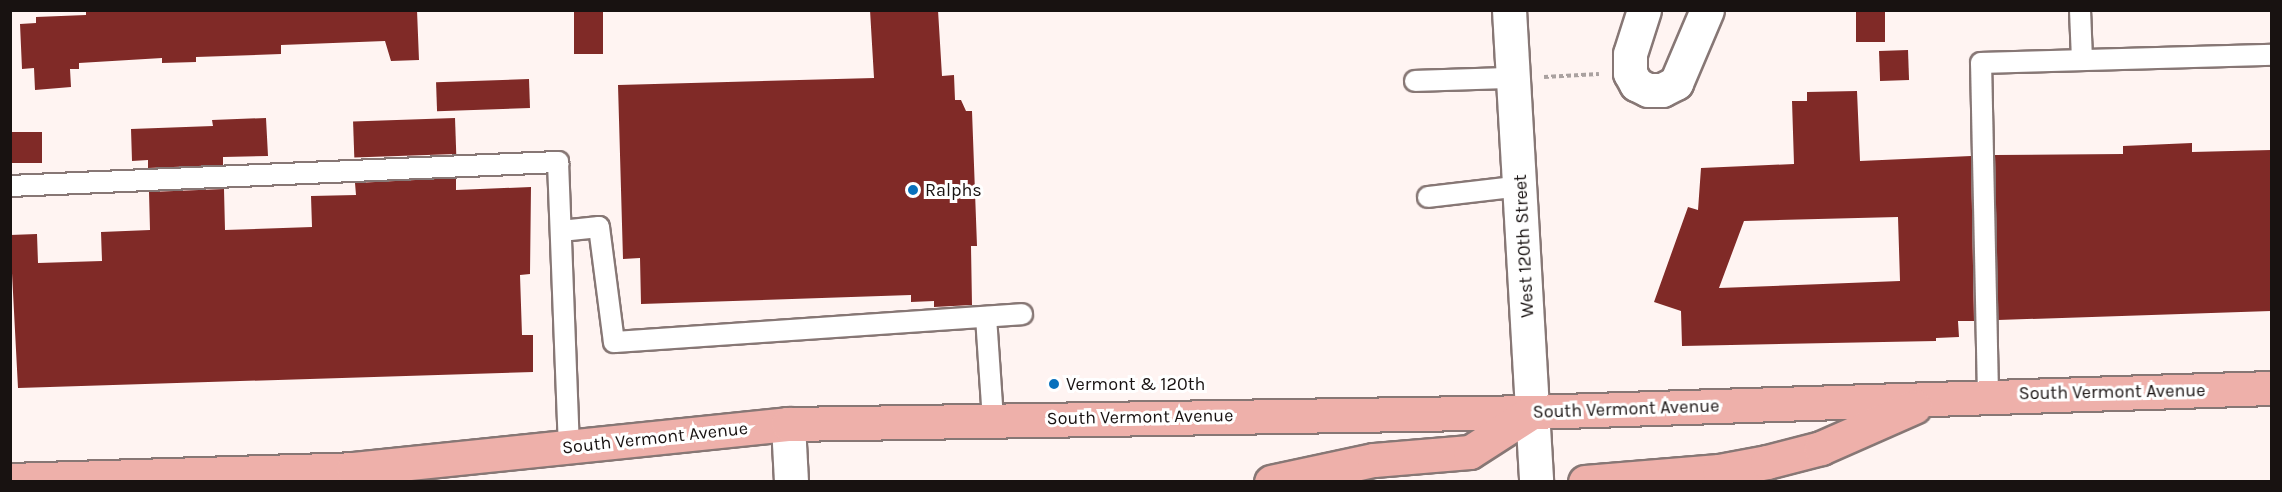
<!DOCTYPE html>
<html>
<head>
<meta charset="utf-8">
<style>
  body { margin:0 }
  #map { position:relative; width:2282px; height:492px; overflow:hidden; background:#fff4f2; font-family:Karla,sans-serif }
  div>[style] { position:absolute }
  .building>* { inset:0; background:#802a27; transform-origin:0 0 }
  .path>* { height:4px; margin-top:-2px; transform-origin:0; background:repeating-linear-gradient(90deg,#aaa1a0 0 4.5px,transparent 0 7.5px) }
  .roads { filter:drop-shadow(2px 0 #877775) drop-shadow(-2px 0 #877775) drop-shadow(0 2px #877775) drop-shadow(0 -2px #877775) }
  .lane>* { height:20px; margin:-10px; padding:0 10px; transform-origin:10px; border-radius:10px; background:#fff }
  .street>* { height:33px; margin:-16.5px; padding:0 16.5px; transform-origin:16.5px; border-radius:16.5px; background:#fff }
  .secondary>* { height:33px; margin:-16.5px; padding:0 16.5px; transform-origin:16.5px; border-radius:16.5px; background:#fff }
  .primary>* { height:33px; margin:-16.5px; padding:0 16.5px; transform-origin:16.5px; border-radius:16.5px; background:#eeb0aa }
  .dots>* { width:16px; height:16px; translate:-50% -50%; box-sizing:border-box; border:3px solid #fff; border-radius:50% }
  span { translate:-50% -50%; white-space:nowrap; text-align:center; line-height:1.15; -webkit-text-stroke:6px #fff; paint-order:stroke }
  .poi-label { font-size:18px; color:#181211 }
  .left { translate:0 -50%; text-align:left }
  .street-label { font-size:18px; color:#181211 }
  .frame { position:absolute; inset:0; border:12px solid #181211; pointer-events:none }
</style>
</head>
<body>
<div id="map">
  <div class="building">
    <i style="clip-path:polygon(86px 10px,417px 10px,419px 60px,391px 61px,385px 41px,281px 45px,281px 54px,196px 57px,196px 62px,162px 63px,162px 58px,79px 63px,79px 69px,70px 69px,71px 87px,35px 90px,34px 68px,22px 69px,20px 24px,36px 23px,36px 17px,86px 15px)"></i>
    <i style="left:574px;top:10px;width:29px;height:44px"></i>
    <i style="clip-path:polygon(870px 10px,938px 10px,942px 76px,954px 75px,955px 100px,961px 100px,966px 111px,972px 111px,977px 246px,971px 246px,972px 305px,934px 307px,934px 301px,911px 302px,911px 295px,641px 304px,640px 258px,623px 259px,618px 85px,874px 78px)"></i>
    <i style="left:1856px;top:10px;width:29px;height:32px"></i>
    <i style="left:1908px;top:50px;width:30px;height:29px;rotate:88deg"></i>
    <i style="left:529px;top:79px;width:29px;height:93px;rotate:88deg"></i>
    <i style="clip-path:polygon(evenodd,1857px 91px,1860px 161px,1971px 156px,1974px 321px,1958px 321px,1959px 337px,1936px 338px,1936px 341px,1682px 346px,1681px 311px,1654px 302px,1688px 207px,1698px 210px,1701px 168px,1794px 164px,1792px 101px,1807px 101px,1807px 92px,1857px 91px,1898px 217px,1900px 281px,1719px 288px,1744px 221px,1898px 217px)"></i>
    <i style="clip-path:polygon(266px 118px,268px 156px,223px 157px,223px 165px,148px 168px,148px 160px,132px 161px,131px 129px,213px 126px,212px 120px)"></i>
    <i style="left:455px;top:118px;width:36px;height:102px;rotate:88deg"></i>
    <i style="left:42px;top:132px;width:31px;height:32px;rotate:90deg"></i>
    <i style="clip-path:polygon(2192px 143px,2192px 152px,2271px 150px,2271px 311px,1998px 320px,1995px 155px,2123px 154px,2123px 146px)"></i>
    <i style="clip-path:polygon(456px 178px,456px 190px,531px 187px,530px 274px,520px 275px,522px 335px,533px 335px,533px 372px,18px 388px,10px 235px,37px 234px,38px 263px,102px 261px,101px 232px,150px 230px,149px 192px,224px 189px,225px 230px,312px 227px,311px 196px,356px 195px,355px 183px)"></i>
  </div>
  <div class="path">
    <i style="left:1544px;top:77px;width:55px;rotate:-3.1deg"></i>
  </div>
  <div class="roads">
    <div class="lane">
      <i style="left:2080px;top:10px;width:50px;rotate:87.7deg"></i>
      <i style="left:1415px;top:81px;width:98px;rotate:-1.8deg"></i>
      <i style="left:10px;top:186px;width:549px;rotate:-2.51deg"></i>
      <i style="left:558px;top:162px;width:285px;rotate:87.8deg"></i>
      <i style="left:1428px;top:197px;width:94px;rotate:-6.7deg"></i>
      <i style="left:561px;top:231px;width:38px;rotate:-6deg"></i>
      <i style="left:599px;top:227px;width:116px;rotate:82.6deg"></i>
      <i style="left:614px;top:342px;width:409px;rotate:-3.9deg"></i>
      <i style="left:986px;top:317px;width:103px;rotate:86.1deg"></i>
      <i style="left:1988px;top:395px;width:332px;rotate:-91.2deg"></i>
      <i style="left:1981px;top:63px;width:291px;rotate:-1.6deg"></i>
    </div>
    <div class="street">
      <i style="left:1644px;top:10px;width:46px;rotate:107.7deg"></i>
      <i style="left:1630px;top:54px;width:19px;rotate:90deg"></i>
      <i style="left:1630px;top:73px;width:13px;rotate:61deg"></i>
      <i style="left:1636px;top:84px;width:13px;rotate:27deg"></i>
      <i style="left:1648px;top:90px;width:14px"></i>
      <i style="left:1662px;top:90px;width:16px;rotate:-27deg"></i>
      <i style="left:1676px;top:83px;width:79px;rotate:-67deg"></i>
      <i style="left:788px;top:424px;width:58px;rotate:87deg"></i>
    </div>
    <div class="secondary">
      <i style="left:1509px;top:10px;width:473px;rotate:86.7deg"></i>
    </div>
    <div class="primary">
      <i style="left:10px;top:480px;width:343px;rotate:-1.8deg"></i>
      <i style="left:353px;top:469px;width:437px;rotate:-5.9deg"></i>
      <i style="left:788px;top:424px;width:744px;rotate:-0.92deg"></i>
      <i style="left:1532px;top:412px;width:740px;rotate:-1.86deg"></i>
      <i style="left:1271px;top:482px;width:105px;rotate:-12.1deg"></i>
      <i style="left:1374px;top:460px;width:96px;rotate:-4.8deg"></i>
      <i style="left:1470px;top:452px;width:74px;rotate:-32.8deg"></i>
      <i style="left:1585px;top:482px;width:134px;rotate:-4.7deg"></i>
      <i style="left:1719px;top:471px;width:49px;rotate:-10.6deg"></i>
      <i style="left:1767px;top:462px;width:56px;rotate:-14.5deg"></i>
      <i style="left:1821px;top:448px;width:102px;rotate:-23.8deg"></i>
    </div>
  </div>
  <div class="dots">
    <i style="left:913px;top:190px;background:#0870bc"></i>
    <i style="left:1054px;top:384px;background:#0870bc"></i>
  </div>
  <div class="poi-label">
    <span class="left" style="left:925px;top:190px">Ralphs</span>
    <span class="left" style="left:1066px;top:384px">Vermont &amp; 120th</span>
  </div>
  <div class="street-label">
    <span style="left:1524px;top:246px;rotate:-93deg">West 120th Street</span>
    <span style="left:2112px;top:392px;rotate:-1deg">South Vermont Avenue</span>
    <span style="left:1626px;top:409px;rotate:-2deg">South Vermont Avenue</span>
    <span style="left:1140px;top:417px;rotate:-1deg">South Vermont Avenue</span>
    <span style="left:655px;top:438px;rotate:-6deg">South Vermont Avenue</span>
  </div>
  <div class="frame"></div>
</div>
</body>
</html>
